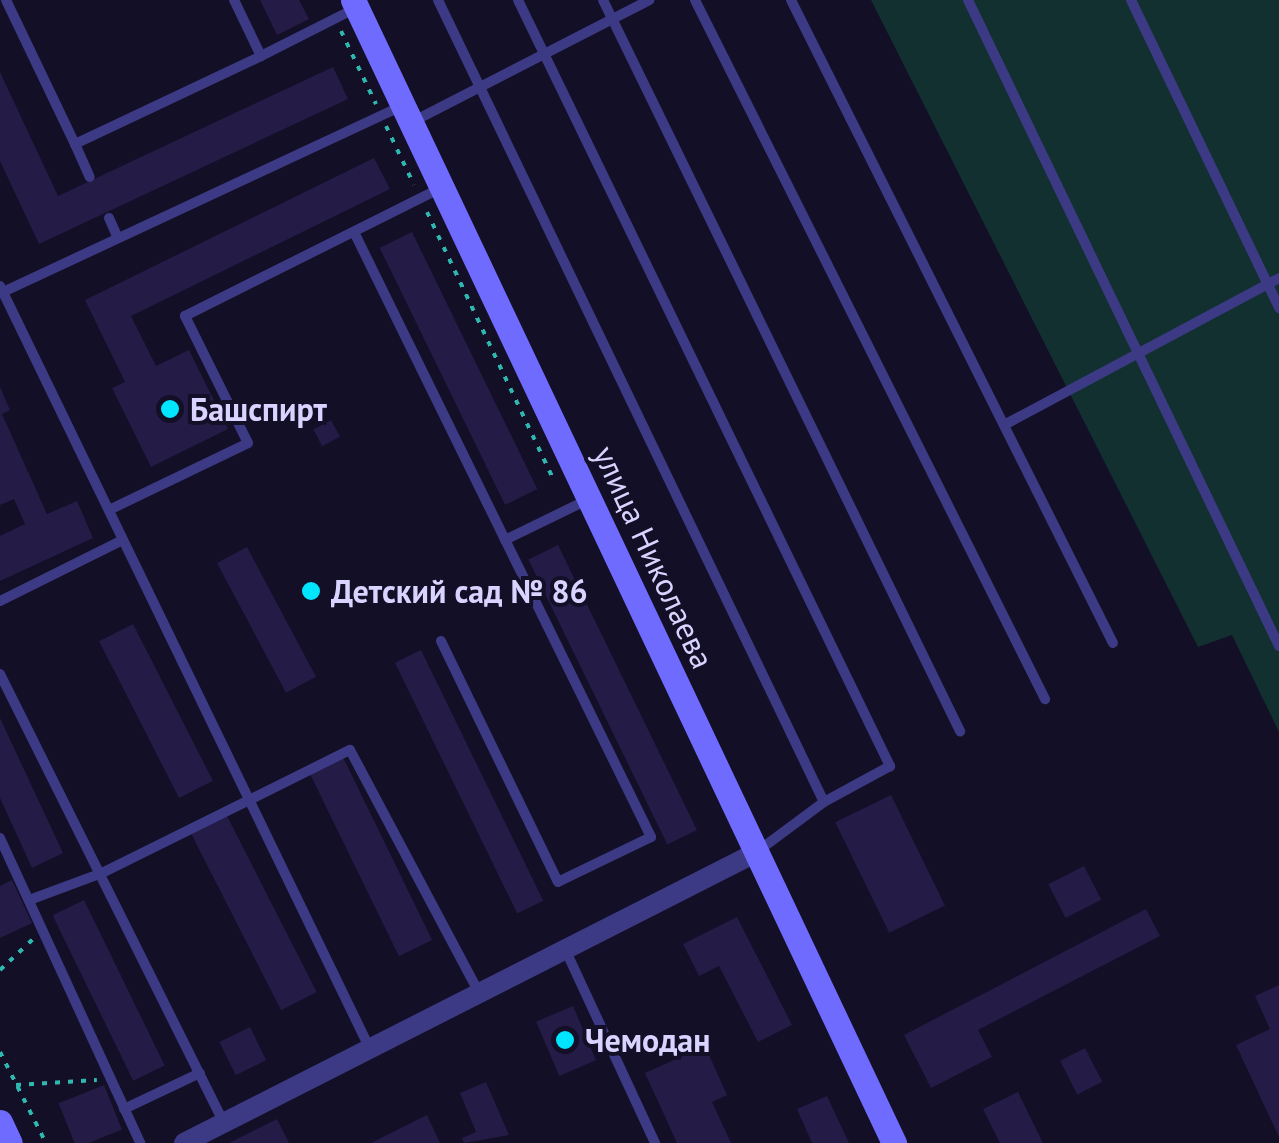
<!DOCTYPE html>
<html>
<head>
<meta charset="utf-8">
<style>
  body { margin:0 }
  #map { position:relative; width:1279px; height:1143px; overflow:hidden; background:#130f26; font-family:"PT Sans",sans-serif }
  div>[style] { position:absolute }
  .green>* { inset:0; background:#12302f }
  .building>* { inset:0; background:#241b47; transform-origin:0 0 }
  .path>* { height:4px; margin-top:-2px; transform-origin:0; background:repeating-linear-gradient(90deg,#2fb8b0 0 5px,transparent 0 13px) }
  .service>* { height:10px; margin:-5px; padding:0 5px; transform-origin:5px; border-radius:5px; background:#3d3a85 }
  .minor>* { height:20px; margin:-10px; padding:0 10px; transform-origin:10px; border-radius:10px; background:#3d3a85 }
  .secondary>* { height:25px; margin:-12.5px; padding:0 12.5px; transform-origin:12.5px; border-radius:12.5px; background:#6f6bff }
  .dots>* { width:28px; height:28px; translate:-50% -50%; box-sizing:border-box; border:5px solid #130f26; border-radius:50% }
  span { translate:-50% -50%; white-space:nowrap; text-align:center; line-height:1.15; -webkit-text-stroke:8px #130f26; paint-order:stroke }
  .poi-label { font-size:32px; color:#d9d4ff; font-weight:700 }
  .left { translate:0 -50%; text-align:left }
  .street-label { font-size:32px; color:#d9d4ff }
</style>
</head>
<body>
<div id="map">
  <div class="green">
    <i style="clip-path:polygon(871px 0,1279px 0,1279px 732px,1232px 635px,1198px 647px)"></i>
  </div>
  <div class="building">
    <i style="clip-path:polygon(260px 0,299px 0,309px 19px,277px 35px)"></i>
    <i style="clip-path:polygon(333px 67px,348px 99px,39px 244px,0 161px,0 72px,58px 196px)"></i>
    <i style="clip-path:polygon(374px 158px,390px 189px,131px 316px,156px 366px,189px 350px,228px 429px,151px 467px,112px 388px,125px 382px,85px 300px)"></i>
    <i style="left:412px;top:232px;width:286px;height:36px;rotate:64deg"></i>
    <i style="clip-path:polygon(0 387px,10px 410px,2px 414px,47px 514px,77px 501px,93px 538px,0 581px,0 536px,25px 524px,14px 499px,0 505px)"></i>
    <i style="left:331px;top:420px;width:19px;height:20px;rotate:62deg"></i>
    <i style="left:558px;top:545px;width:317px;height:33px;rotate:64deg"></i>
    <i style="left:247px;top:547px;width:147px;height:34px;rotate:62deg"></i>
    <i style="left:133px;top:624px;width:176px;height:38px;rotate:63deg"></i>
    <i style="left:421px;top:650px;width:279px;height:29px;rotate:64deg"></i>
    <i style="clip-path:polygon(0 718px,63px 853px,32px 868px,0 798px)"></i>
    <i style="left:341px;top:753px;width:208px;height:37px;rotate:64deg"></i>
    <i style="left:891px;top:795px;width:123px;height:62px;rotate:64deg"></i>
    <i style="left:225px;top:812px;width:202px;height:40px;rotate:63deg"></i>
    <i style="left:1084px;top:866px;width:38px;height:40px;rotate:63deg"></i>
    <i style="clip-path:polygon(12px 880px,32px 923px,0 938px,0 886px)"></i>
    <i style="left:84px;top:900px;width:184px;height:35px;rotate:64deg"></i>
    <i style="clip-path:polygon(1146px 909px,1160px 936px,978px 1030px,992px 1057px,931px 1088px,904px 1035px)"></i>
    <i style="clip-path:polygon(737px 917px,792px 1025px,758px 1042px,719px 966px,699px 976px,683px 944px)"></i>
    <i style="clip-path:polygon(1279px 985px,1279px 1137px,1236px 1045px,1270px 1029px,1255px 996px)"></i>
    <i style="left:573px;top:1006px;width:59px;height:40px;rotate:67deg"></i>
    <i style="left:250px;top:1027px;width:37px;height:34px;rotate:64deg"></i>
    <i style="clip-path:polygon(705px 1046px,727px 1095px,712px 1102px,731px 1143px,677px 1143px,645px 1073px)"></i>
    <i style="left:1085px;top:1048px;width:38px;height:28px;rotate:63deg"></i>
    <i style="clip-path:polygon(486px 1082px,509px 1135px,464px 1143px,462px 1138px,476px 1132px,460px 1093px)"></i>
    <i style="left:104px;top:1085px;width:48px;height:49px;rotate:68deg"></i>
    <i style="clip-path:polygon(1018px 1092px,1043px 1143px,1000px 1143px,983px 1109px)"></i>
    <i style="clip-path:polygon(827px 1096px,849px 1143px,812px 1143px,797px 1109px)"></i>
    <i style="clip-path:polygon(427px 1115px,440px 1143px,371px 1143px)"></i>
    <i style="clip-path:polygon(277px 1119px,289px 1143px,229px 1143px)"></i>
  </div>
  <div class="path">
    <i style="left:341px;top:31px;width:81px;rotate:64.4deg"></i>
    <i style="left:386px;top:126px;width:65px;rotate:64.6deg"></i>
    <i style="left:427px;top:212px;width:295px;rotate:64.7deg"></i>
    <i style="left:0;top:970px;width:45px;rotate:-43.2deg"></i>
    <i style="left:0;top:1052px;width:102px;rotate:63.2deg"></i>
    <i style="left:16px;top:1085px;width:81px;rotate:-3.5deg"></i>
  </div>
  <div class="service">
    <i style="left:6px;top:0;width:160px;rotate:64.4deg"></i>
    <i style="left:75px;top:144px;width:206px;rotate:-25.3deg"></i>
    <i style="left:261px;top:56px;width:62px;rotate:-115.7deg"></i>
    <i style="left:438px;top:0;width:890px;rotate:64.3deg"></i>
    <i style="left:518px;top:0;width:852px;rotate:64.1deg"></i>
    <i style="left:890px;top:766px;width:75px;rotate:151.4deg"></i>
    <i style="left:824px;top:802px;width:82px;rotate:143.4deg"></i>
    <i style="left:603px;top:0;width:814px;rotate:63.97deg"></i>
    <i style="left:695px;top:0;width:782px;rotate:63.4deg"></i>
    <i style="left:791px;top:0;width:719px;rotate:63.4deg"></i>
    <i style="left:968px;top:0;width:717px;rotate:64.29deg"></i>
    <i style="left:1131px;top:0;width:342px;rotate:64.3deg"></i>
    <i style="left:261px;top:56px;width:104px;rotate:-26.8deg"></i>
    <i style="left:412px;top:122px;width:267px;rotate:-27.2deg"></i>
    <i style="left:75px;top:144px;width:36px;rotate:66deg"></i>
    <i style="left:109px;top:218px;width:22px;rotate:66deg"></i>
    <i style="left:354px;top:232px;width:674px;rotate:63.85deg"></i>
    <i style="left:651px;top:837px;width:103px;rotate:154.2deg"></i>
    <i style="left:558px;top:882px;width:268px;rotate:-115.9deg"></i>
    <i style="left:0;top:286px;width:848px;rotate:64.13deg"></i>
    <i style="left:3px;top:292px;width:440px;rotate:-25deg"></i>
    <i style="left:1004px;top:425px;width:312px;rotate:-28.1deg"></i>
    <i style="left:109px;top:510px;width:154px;rotate:-25.7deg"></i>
    <i style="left:248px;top:443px;width:142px;rotate:-116.4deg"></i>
    <i style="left:185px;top:316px;width:286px;rotate:-26.6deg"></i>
    <i style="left:505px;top:540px;width:93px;rotate:-26deg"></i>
    <i style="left:0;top:601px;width:137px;rotate:-26.4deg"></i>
    <i style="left:0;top:674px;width:502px;rotate:63.49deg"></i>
    <i style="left:0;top:838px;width:336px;rotate:65.3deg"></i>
    <i style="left:32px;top:899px;width:75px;rotate:-20.4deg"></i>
    <i style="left:102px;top:873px;width:277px;rotate:-26.4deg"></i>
    <i style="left:350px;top:750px;width:275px;rotate:62deg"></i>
    <i style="left:565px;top:949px;width:214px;rotate:65.1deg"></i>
    <i style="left:124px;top:1109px;width:84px;rotate:-25.3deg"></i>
  </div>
  <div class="minor">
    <i style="left:184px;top:1143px;width:643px;rotate:-26.92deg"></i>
  </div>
  <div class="secondary">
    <i style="left:353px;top:0;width:1265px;rotate:64.67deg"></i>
    <i style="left:0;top:1122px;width:23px;rotate:65deg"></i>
  </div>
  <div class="dots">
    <i style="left:170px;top:409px;background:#00e5ff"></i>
    <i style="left:311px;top:591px;background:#00e5ff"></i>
    <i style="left:565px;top:1040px;background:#00e5ff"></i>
  </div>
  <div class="poi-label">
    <span class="left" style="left:190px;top:409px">Башспирт</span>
    <span class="left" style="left:331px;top:591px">Детский сад № 86</span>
    <span class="left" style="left:585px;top:1040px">Чемодан</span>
  </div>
  <div class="street-label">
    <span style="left:654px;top:557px;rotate:65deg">улица Николаева</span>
  </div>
</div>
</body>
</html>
